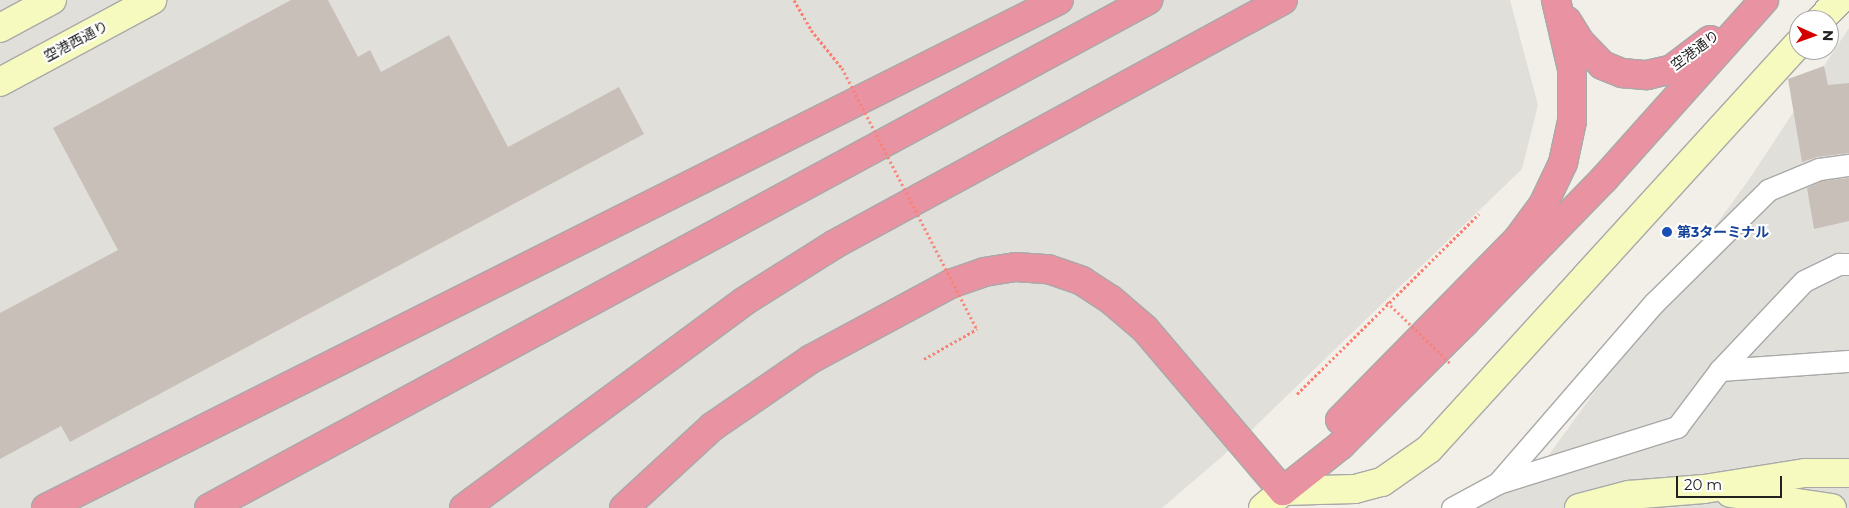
<!DOCTYPE html>
<html>
<head>
<meta charset="utf-8">
<style>
  body { margin:0 }
  #map { position:relative; width:1849px; height:508px; overflow:hidden; background:#f2efe9; font-family:Montserrat,"Noto Sans JP",sans-serif }
  div>[style] { position:absolute }
  .airport>* { inset:0; background:#e1dfda }
  .building>* { inset:0; background:#c7bfb8 }
  .path>* { height:3px; margin-top:-1.5px; transform-origin:0; background:repeating-linear-gradient(90deg,#fa8072 0 2.5px,transparent 0 5px) }
  .roads { filter:drop-shadow(1px 0 #a9a9a9) drop-shadow(-1px 0 #a9a9a9) drop-shadow(0 1px #a9a9a9) drop-shadow(0 -1px #a9a9a9) }
  .lane>* { height:21px; margin:-10.5px; padding:0 10.5px; transform-origin:10.5px; border-radius:10.5px; background:#fff }
  .secondary>* { height:28px; margin:-14px; padding:0 14px; transform-origin:14px; border-radius:14px; background:#f7fabf }
  .highway>* { height:28px; margin:-14px; padding:0 14px; transform-origin:14px; border-radius:14px; background:#e892a2 }
  .path-bridge>* { height:3px; margin-top:-1.5px; transform-origin:0; background:repeating-linear-gradient(90deg,#fa8072 0 2.5px,transparent 0 5px) }
  .dots>* { width:14px; height:14px; translate:-50% -50%; box-sizing:border-box; border:2px solid #fff; border-radius:50% }
  span { translate:-50% -50%; white-space:nowrap; text-align:center; line-height:1.15; -webkit-text-stroke:4px #fff; paint-order:stroke }
  .street-label { font-size:14px; color:#222 }
  .transit-label { font-size:14px; color:#164399; font-weight:700 }
  .left { translate:0 -50%; text-align:left }
  .north { position:absolute; left:1789px; top:10px; width:50px; height:50px; box-sizing:border-box; background:#fff; border:1px solid #a7a7a7; border-radius:50%; rotate:92deg; font-size:14px; font-weight:700; line-height:20px; text-align:center; color:#222 }
  .north::after { content:''; display:block; margin:auto; width:18px; height:22px; background:#d40000; clip-path:polygon(50% 0,100% 100%,50% 72%,0 100%) }
  .scale { position:absolute; left:1676px; top:476px; width:106px; height:22px; box-sizing:border-box; border:2px solid #222; border-top:0; padding-left:6px; font-size:15px; line-height:18px; white-space:nowrap; color:#222; -webkit-text-stroke:4px #fff; paint-order:stroke }
</style>
</head>
<body>
<div id="map">
  <div class="airport">
    <i style="clip-path:polygon(0 0,1510px 0,1538px 105px,1522px 169px,1240px 441px,1162px 508px,0 508px)"></i>
    <i style="clip-path:polygon(1849px 28px,1849px 508px,1461px 508px,1543px 463px,1750px 178px)"></i>
  </div>
  <div class="building">
    <i style="clip-path:polygon(291px 0,328px 0,358px 57px,370px 50px,381px 72px,449px 35px,508px 147px,619px 87px,644px 134px,70px 442px,61px 426px,0 459px,0 313px,118px 250px,53px 128px)"></i>
    <i style="clip-path:polygon(1824px 66px,1828px 85px,1849px 83px,1849px 153px,1817px 157px,1802px 162px,1788px 79px)"></i>
    <i style="clip-path:polygon(1849px 178px,1849px 221px,1814px 229px,1807px 188px,1822px 181px)"></i>
  </div>
  <div class="path">
    <i style="left:794px;top:0;width:34px;rotate:60deg"></i>
    <i style="left:811px;top:30px;width:49px;rotate:50.8deg"></i>
    <i style="left:924px;top:359px;width:61px;rotate:-29.5deg"></i>
    <i style="left:1297px;top:394px;width:256px;rotate:-44.7deg"></i>
  </div>
  <div class="roads">
    <div class="lane">
      <i style="left:1720px;top:370px;width:129px;rotate:-4deg"></i>
      <i style="left:1498px;top:483px;width:238px;rotate:-49.1deg"></i>
      <i style="left:1654px;top:303px;width:161px;rotate:-44.7deg"></i>
      <i style="left:1768px;top:190px;width:55px;rotate:-22.4deg"></i>
      <i style="left:1819px;top:169px;width:30px;rotate:-8deg"></i>
      <i style="left:1452px;top:508px;width:52px;rotate:-28.5deg"></i>
      <i style="left:1498px;top:483px;width:188px;rotate:-17.4deg"></i>
      <i style="left:1677px;top:427px;width:71px;rotate:-53deg"></i>
      <i style="left:1720px;top:370px;width:122px;rotate:-46.7deg"></i>
      <i style="left:1804px;top:281px;width:39px;rotate:-26deg"></i>
      <i style="left:1839px;top:264px;width:10px"></i>
    </div>
    <div class="secondary">
      <i style="left:1820px;top:20px;width:28px;rotate:-46deg"></i>
      <i style="left:0;top:28px;width:59px;rotate:-28.3deg"></i>
      <i style="left:0;top:82px;width:173px;rotate:-28.3deg"></i>
      <i style="left:1730px;top:493px;width:103px;rotate:8.4deg"></i>
      <i style="left:1263px;top:508px;width:26px;rotate:-40deg"></i>
      <i style="left:1283px;top:491px;width:72px;rotate:-1.6deg"></i>
      <i style="left:1355px;top:489px;width:28px;rotate:-15deg"></i>
      <i style="left:1382px;top:482px;width:57px;rotate:-35.1deg"></i>
      <i style="left:1429px;top:449px;width:549px;rotate:-47.66deg"></i>
      <i style="left:1579px;top:508px;width:52px;rotate:-14.6deg"></i>
      <i style="left:1629px;top:495px;width:75px;rotate:-4.6deg"></i>
      <i style="left:1704px;top:489px;width:102px;rotate:-9deg"></i>
      <i style="left:1805px;top:473px;width:44px"></i>
    </div>
    <div class="highway">
      <i style="left:1567px;top:21px;width:26px;rotate:58deg"></i>
      <i style="left:1581px;top:43px;width:30px;rotate:46deg"></i>
      <i style="left:1602px;top:65px;width:22px;rotate:22deg"></i>
      <i style="left:1622px;top:73px;width:25px;rotate:5deg"></i>
      <i style="left:1647px;top:75px;width:26px;rotate:-13deg"></i>
      <i style="left:1672px;top:69px;width:48px;rotate:-37.3deg"></i>
      <i style="left:1340px;top:420px;width:252px;rotate:-45.5deg"></i>
      <i style="left:1517px;top:240px;width:44px;rotate:-53.4deg"></i>
      <i style="left:1543px;top:205px;width:47px;rotate:-64.5deg"></i>
      <i style="left:1563px;top:163px;width:43px;rotate:-77.9deg"></i>
      <i style="left:1572px;top:121px;width:52px;rotate:-90deg"></i>
      <i style="left:1572px;top:69px;width:71px;rotate:-103.1deg"></i>
      <i style="left:1283px;top:491px;width:74px;rotate:-38.4deg"></i>
      <i style="left:1341px;top:445px;width:173px;rotate:-44.8deg"></i>
      <i style="left:1464px;top:323px;width:201px;rotate:-45.8deg"></i>
      <i style="left:1604px;top:179px;width:240px;rotate:-48.2deg"></i>
      <i style="left:46px;top:508px;width:1133px;rotate:-26.63deg"></i>
      <i style="left:209px;top:508px;width:1068px;rotate:-28.41deg"></i>
      <i style="left:464px;top:508px;width:347px;rotate:-36.4deg"></i>
      <i style="left:743px;top:302px;width:109px;rotate:-32.2deg"></i>
      <i style="left:835px;top:244px;width:510px;rotate:-28.57deg"></i>
      <i style="left:624px;top:508px;width:120px;rotate:-42.6deg"></i>
      <i style="left:712px;top:427px;width:120px;rotate:-34.5deg"></i>
      <i style="left:811px;top:359px;width:158px;rotate:-28.3deg"></i>
      <i style="left:950px;top:284px;width:36px;rotate:-19deg"></i>
      <i style="left:984px;top:272px;width:32px;rotate:-9deg"></i>
      <i style="left:1016px;top:267px;width:32px;rotate:4deg"></i>
      <i style="left:1048px;top:269px;width:36px;rotate:19deg"></i>
      <i style="left:1082px;top:281px;width:33px;rotate:33deg"></i>
      <i style="left:1110px;top:299px;width:46px;rotate:40.6deg"></i>
      <i style="left:1145px;top:329px;width:213px;rotate:49.6deg"></i>
    </div>
  </div>
  <div class="path-bridge">
    <i style="left:842px;top:68px;width:294px;rotate:62.7deg"></i>
    <i style="left:1387px;top:302px;width:89px;rotate:44.1deg"></i>
  </div>
  <div class="dots">
    <i style="left:1667px;top:232px;background:#1a4fb4"></i>
  </div>
  <div class="street-label">
    <span style="left:76px;top:41px;rotate:-28deg">空港西通り</span>
    <span style="left:1695px;top:50px;rotate:-37deg">空港通り</span>
  </div>
  <div class="transit-label">
    <span class="left" style="left:1677px;top:232px">第3ターミナル</span>
  </div>
  <div class="north">N</div>
  <div class="scale">20 m</div>
</div>
</body>
</html>
